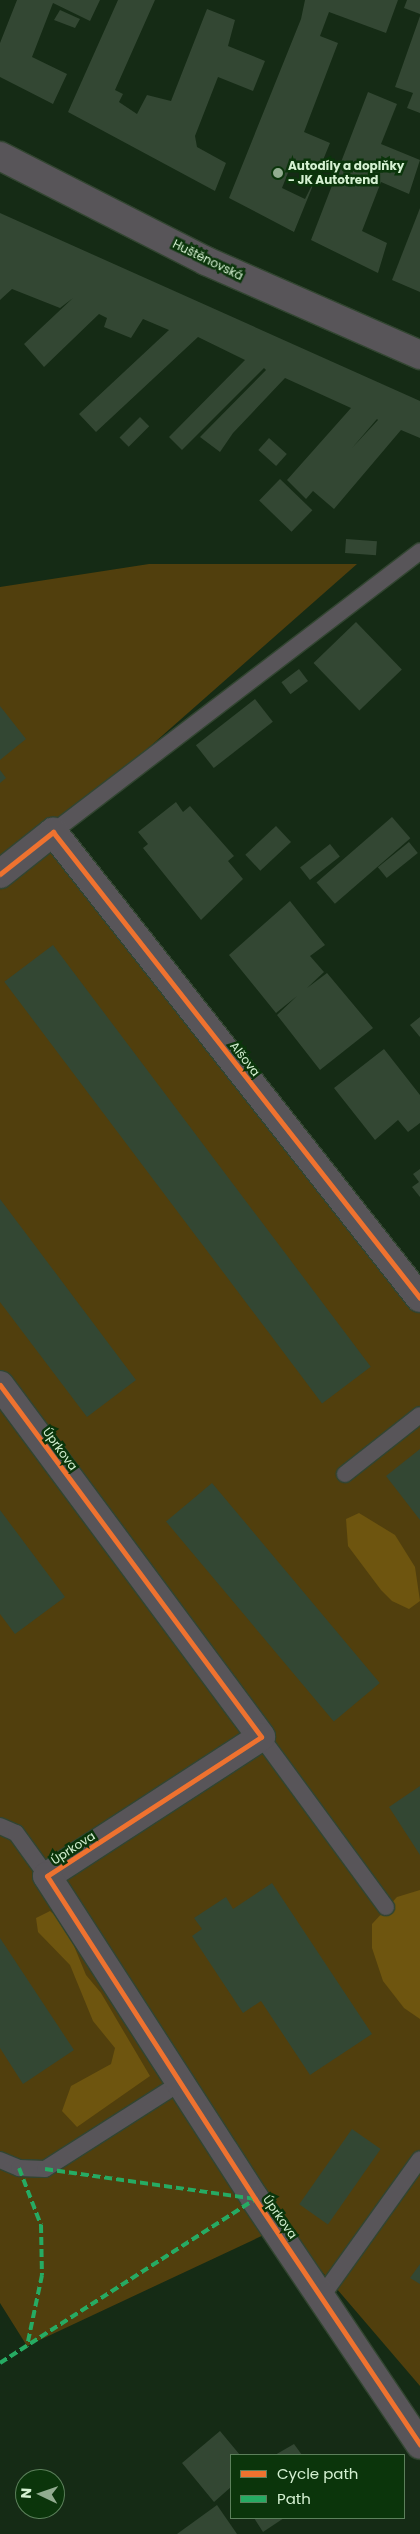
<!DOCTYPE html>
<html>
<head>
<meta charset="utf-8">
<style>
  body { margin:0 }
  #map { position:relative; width:420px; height:2534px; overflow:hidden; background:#152b15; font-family:Poppins,sans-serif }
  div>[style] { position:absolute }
  .green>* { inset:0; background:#513f0d }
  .forest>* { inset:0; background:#6e550f }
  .building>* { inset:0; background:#334733; transform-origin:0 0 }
  .roads { filter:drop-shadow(1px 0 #324531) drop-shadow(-1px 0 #324531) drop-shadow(0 1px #324531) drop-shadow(0 -1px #324531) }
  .service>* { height:16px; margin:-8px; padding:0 8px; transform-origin:8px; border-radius:8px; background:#585559 }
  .minor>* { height:28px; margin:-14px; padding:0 14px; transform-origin:14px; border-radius:14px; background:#585559 }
  .tertiary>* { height:28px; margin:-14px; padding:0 14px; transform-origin:14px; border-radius:14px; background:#585559 }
  .quiet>* { height:4px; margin-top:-2px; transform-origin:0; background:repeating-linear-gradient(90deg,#26ab63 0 8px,transparent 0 12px) }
  .cycleway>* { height:5px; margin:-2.5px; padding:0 2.5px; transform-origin:2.5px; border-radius:2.5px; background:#ef722f }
  .dots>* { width:14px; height:14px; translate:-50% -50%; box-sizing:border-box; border:2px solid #0b350b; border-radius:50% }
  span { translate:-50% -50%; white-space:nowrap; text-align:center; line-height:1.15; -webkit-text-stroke:5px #0b350b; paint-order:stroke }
  .poi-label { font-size:12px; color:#d5f1d2; font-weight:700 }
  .left { translate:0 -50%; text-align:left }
  .street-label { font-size:12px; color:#d5f1d2 }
  .legend { position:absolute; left:230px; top:2454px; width:175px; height:65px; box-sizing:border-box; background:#0b350b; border:1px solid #5c805b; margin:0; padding:6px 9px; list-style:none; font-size:15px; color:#d5f1d2 }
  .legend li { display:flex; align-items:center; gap:10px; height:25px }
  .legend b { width:25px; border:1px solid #5c805b }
  .north { position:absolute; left:15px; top:2469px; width:50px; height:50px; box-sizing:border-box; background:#0b350b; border:1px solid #5c805b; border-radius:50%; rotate:273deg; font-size:14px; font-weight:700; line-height:20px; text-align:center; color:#d5f1d2 }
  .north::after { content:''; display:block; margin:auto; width:18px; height:22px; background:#92ac90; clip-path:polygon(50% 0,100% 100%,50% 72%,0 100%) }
</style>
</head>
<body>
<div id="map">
  <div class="green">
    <i style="clip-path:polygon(149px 564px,357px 564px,53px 832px,420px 1298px,420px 2386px,283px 2226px,27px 2346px,0 2303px,0 587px)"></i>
  </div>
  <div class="forest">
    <i style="clip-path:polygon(359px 1513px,395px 1535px,415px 1567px,420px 1601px,409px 1609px,392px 1601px,381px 1590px,348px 1546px,346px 1519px)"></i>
    <i style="clip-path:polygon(420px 1890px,420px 2019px,404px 2008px,383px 1981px,372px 1948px,372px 1924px,397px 1897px)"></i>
    <i style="clip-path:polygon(50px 1911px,65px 1924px,86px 1975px,101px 1993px,150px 2076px,77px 2127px,62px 2111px,71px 2086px,111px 2064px,115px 2048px,93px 2021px,70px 1965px,38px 1932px,36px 1918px)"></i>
  </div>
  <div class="building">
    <i style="clip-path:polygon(17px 0,100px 0,90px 21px,53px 3px,32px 57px,67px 74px,53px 104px,0 77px,0 43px)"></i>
    <i style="clip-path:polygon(118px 0,155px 0,115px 90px,123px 94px,119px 102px,137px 114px,147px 95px,171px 101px,207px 9px,235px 20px,228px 46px,265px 61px,253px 91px,218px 77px,195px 136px,197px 147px,226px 163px,215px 191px,68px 112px)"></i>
    <i style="clip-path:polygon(305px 0,398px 0,386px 33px,329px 12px,320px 36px,338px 43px,304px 132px,330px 143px,319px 170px,293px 160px,282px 188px,305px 199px,318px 173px,294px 232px,229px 198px,301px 19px)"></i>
    <i style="clip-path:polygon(407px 0,420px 0,420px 14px,404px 8px)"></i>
    <i style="clip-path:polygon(60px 10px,80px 19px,75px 28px,54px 20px)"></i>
    <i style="clip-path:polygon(420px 16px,420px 113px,407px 108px,413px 93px,395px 87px)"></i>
    <i style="clip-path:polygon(368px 92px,397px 104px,381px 144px,420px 160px,409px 194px,381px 182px,362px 231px,387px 243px,378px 273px,311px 240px)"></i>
    <i style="clip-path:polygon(420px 208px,420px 292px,392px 280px)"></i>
    <i style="clip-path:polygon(evenodd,0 213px,420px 401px,420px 438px,401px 430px,334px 509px,313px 491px,306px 499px,287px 480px,351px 408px,285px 378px,233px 433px,220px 452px,200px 437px,266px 370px,264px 368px,182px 450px,169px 437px,245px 360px,198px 337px,96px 432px,79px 414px,169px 330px,143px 319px,131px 338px,104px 327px,107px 318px,99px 314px,44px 367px,24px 344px,73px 298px,60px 308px,12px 289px,0 300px,0 213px,377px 419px,378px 420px,352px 448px,377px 419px)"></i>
    <i style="left:140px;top:417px;width:13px;height:29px;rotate:45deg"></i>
    <i style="left:269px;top:438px;width:24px;height:16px;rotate:42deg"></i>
    <i style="left:280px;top:479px;width:45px;height:30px;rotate:44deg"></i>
    <i style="left:346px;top:539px;width:31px;height:14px;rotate:4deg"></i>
    <i style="left:356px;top:622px;width:66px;height:59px;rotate:46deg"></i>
    <i style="left:299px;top:669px;width:15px;height:22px;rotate:53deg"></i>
    <i style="left:255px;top:699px;width:29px;height:75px;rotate:52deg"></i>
    <i style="clip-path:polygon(0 706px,26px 739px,0 760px)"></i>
    <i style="clip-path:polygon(0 770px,6px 778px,0 783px)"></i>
    <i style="clip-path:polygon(176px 802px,183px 812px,190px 806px,234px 856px,228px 861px,243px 879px,201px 920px,143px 848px,148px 844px,138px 832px)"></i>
    <i style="left:392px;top:817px;width:28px;height:100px;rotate:49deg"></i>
    <i style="left:276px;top:826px;width:22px;height:42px;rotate:47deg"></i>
    <i style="left:409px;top:842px;width:14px;height:40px;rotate:51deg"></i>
    <i style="left:330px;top:844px;width:16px;height:38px;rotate:52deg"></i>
    <i style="clip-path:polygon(290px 901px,325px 945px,310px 956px,324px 972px,307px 988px,327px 973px,373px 1028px,320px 1070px,277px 1015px,297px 996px,276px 1013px,229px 955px)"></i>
    <i style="left:53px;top:945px;width:528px;height:61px;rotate:53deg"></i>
    <i style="clip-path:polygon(420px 1017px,420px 1037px,410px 1025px)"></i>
    <i style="clip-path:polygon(384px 1049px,420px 1095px,420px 1123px,408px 1132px,398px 1120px,375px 1140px,334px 1088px)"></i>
    <i style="clip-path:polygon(420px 1169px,420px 1197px,412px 1187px,419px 1182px,413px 1174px)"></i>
    <i style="clip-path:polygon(0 1199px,136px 1380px,87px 1417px,0 1302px)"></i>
    <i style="clip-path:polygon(420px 1449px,420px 1520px,386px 1476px)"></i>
    <i style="left:212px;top:1483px;width:261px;height:60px;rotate:50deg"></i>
    <i style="clip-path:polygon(0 1510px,65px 1597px,15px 1634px,0 1614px)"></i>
    <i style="clip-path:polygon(420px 1786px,420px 1855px,389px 1807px)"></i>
    <i style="clip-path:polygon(272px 1883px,372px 2034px,310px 2075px,261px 2001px,243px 2013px,192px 1936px,202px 1929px,194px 1918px,226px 1897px,233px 1909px)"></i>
    <i style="clip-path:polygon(0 1938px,74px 2050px,23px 2084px,0 2048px)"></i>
    <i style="left:352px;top:2129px;width:35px;height:92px;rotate:35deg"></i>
    <i style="clip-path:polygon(420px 2264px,420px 2284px,410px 2278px)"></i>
    <i style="clip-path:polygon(220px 2431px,240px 2455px,231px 2455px,231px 2487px,214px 2502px,182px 2463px)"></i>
    <i style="clip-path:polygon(294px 2444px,302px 2455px,275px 2455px)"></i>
    <i style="clip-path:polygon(217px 2505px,237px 2534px,177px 2534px)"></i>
    <i style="clip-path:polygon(254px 2518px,284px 2518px,263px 2532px)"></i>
  </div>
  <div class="roads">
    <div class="service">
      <i style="left:53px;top:832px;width:462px;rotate:-37.4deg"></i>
      <i style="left:345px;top:1474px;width:95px;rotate:-38.2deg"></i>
      <i style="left:261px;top:1737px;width:211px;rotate:53.7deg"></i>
      <i style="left:0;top:1826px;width:17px;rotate:24deg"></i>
      <i style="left:16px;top:1833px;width:53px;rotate:54.2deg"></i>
      <i style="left:0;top:2160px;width:21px;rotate:23deg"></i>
      <i style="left:19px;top:2168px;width:26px;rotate:2deg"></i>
      <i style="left:45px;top:2169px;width:160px;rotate:-32.5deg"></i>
      <i style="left:322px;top:2296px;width:168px;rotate:-54.4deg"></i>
    </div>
    <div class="minor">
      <i style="left:0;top:874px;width:68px;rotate:-38.4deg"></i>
      <i style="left:53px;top:832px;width:593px;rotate:51.78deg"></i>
      <i style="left:0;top:1385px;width:438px;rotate:53.4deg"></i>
      <i style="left:261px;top:1737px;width:255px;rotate:147deg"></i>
      <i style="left:47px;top:1876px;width:384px;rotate:57.2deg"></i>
      <i style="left:255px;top:2199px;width:296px;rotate:56.1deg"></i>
    </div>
    <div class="tertiary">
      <i style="left:0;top:156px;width:231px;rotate:27deg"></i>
      <i style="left:206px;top:261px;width:234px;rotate:23.7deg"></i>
    </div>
  </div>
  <div class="quiet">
    <i style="left:19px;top:2168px;width:61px;rotate:68.9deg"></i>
    <i style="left:41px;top:2225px;width:50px;rotate:88.9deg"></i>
    <i style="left:42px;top:2275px;width:73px;rotate:101.9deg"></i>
    <i style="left:45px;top:2169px;width:212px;rotate:8.1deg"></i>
    <i style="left:0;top:2363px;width:303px;rotate:-32.7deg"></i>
  </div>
  <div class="cycleway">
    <i style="left:0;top:874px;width:68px;rotate:-38.4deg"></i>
    <i style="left:53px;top:832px;width:593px;rotate:51.78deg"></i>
    <i style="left:0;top:1385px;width:438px;rotate:53.4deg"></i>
    <i style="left:261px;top:1737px;width:255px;rotate:147deg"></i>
    <i style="left:47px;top:1876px;width:384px;rotate:57.2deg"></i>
    <i style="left:255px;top:2199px;width:296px;rotate:56.1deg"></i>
  </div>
  <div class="dots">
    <i style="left:278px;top:173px;background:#92ac90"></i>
  </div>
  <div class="poi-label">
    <span class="left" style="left:288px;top:173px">Autodíly a doplňky<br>- JK Autotrend</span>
  </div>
  <div class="street-label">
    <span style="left:208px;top:260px;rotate:26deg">Huštěnovská</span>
    <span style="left:245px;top:1059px;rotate:52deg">Alšova</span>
    <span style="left:60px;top:1449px;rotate:54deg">Úprkova</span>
    <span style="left:73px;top:1848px;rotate:-33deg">Úprkova</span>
    <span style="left:280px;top:2217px;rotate:55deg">Úprkova</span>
  </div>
  <ul class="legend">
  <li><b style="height:6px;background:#ef722f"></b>Cycle path</li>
  <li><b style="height:6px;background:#26ab63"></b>Path</li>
  </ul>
  <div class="north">N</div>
</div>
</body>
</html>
